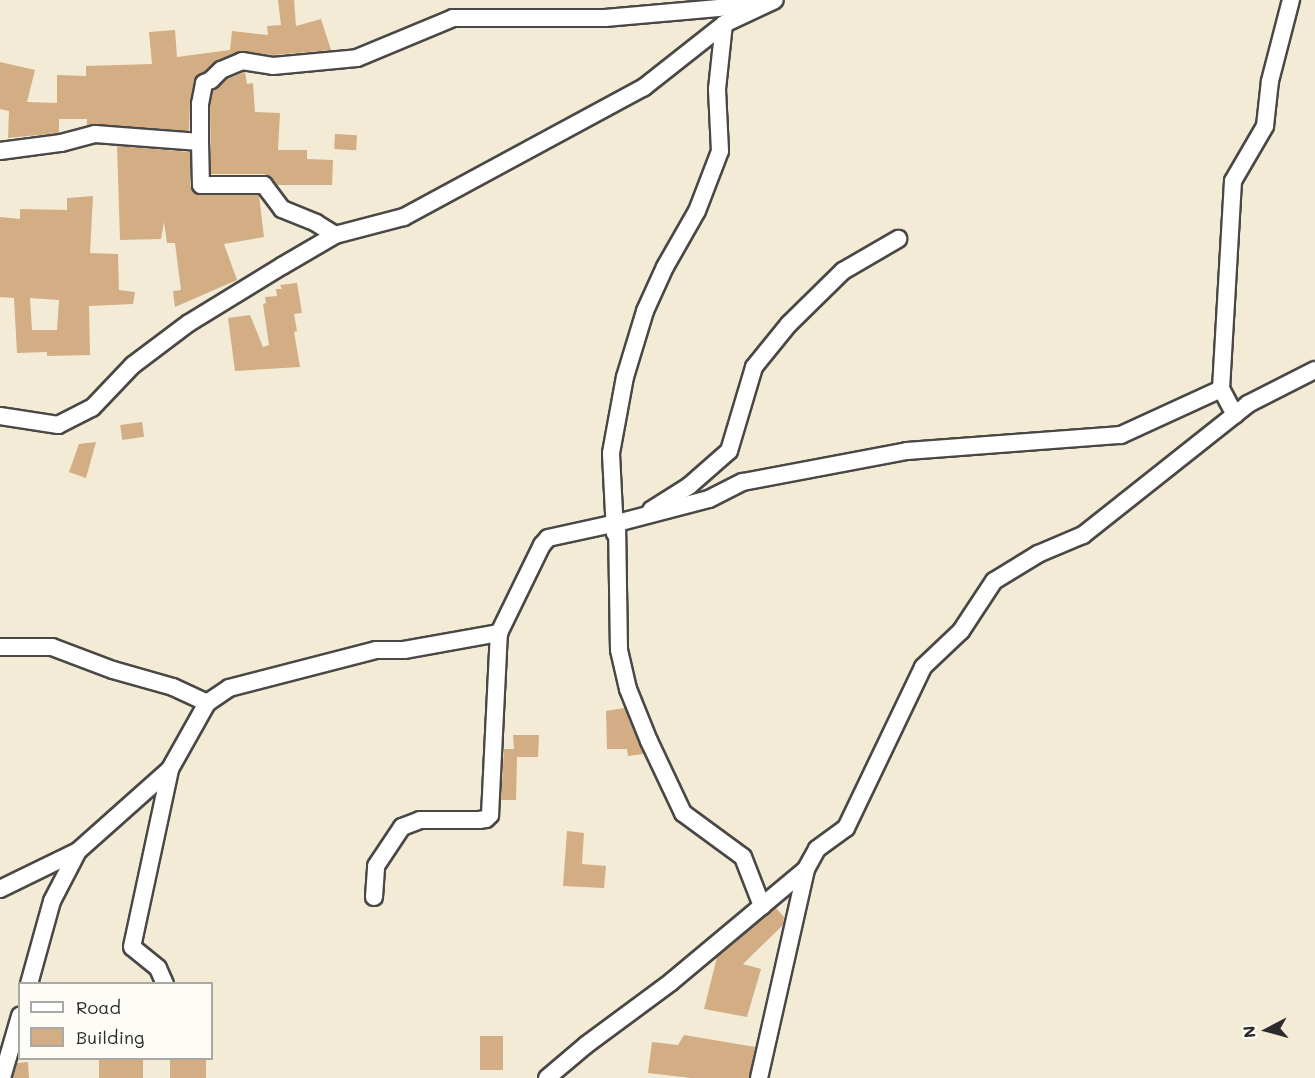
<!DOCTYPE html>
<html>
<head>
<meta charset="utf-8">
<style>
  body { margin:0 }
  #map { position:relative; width:1315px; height:1078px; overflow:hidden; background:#f3ebd6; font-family:Mali,sans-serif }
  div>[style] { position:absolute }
  .building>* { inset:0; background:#d3ad84; transform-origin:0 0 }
  .roads { filter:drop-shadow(2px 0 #494845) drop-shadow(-2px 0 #494845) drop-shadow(0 2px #494845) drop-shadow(0 -2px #494845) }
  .minor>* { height:16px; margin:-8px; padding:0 8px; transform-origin:8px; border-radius:8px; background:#fff }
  span { translate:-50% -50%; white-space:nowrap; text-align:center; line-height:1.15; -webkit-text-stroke:4.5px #fdfcf7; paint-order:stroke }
  .legend { position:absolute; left:18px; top:982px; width:195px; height:78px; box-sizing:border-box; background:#fdfcf7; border:2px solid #a9a8a5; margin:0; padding:8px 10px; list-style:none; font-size:18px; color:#2b2b2b }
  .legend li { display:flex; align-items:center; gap:12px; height:30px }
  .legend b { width:30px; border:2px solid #a9a8a5 }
  .north { position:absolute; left:1237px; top:1000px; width:60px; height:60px; -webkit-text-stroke:4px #fdfcf7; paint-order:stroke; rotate:264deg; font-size:16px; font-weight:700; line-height:24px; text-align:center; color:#2b2b2b }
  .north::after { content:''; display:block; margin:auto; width:21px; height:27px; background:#2b2b2b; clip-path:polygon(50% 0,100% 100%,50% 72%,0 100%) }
</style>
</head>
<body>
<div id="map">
  <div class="building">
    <i style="clip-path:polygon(278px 0,294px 0,296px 26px,321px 19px,331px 50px,273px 55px,243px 51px,216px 61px,194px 81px,190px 104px,189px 131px,96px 124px,87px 125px,87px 119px,59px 119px,59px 133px,8px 138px,9px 111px,0 109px,0 62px,35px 70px,27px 102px,57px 103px,57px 75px,86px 76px,86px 66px,152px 64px,149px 32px,175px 30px,177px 57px,230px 50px,232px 31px,268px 35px,267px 26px,281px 25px)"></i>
    <i style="clip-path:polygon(245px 72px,247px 84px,253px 83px,255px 112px,280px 113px,278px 150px,307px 150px,307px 159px,333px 160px,332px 185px,277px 185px,269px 176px,264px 174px,211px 174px,210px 105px,213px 90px,227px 79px)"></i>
    <i style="left:335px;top:134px;width:22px;height:15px;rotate:3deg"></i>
    <i style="clip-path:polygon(117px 146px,190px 152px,190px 185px,196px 194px,259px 195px,264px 237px,224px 244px,237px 280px,175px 307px,173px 291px,181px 290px,175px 243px,167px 243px,164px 222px,161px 239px,120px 240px)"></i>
    <i style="clip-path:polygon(evenodd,93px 196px,90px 253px,118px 254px,119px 290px,135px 292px,133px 304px,89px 306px,90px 355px,47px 356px,47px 352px,17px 353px,14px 298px,0 297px,0 217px,20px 219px,20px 209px,67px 210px,67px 198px,93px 196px,30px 298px,59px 300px,57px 330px,32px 330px,30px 298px)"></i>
    <i style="clip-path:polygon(297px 283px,302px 313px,294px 314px,297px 331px,294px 332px,300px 367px,235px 371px,228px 318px,250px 315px,263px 347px,269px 345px,263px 304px,266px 303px,265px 297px,277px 296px,276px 289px,282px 289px,280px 285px)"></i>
    <i style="left:142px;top:422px;width:15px;height:22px;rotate:82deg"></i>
    <i style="clip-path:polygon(96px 442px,86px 478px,69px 472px,79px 444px)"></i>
    <i style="clip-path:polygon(625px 708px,642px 751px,643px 754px,628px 756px,627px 749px,607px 749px,606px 711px)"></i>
    <i style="clip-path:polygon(513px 735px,539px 735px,538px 757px,517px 757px,516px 800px,501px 800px,504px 749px,514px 749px)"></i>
    <i style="clip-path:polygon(567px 831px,584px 833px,582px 864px,606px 866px,604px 888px,563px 886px)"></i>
    <i style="clip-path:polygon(776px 908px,784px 917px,783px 925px,743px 964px,761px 969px,747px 1017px,704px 1009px,717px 957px)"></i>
    <i style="clip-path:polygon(684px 1035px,755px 1047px,749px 1078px,691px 1078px,648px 1073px,652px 1042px,678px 1045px)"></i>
    <i style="left:480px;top:1036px;width:23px;height:34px"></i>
    <i style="left:99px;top:1059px;width:44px;height:19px"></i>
    <i style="left:170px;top:1059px;width:36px;height:19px"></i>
    <i style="clip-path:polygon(28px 1062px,29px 1078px,13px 1078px,17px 1063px)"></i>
  </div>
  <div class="roads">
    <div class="minor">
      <i style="left:200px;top:142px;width:38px;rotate:-90deg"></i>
      <i style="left:200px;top:104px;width:21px;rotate:-79deg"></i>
      <i style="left:204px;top:83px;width:8px;rotate:-23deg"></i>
      <i style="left:211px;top:80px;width:14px;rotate:-45deg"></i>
      <i style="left:221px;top:70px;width:23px;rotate:-23deg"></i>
      <i style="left:242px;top:61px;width:31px;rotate:9deg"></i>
      <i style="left:273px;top:66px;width:84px;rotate:-5.4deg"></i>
      <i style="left:357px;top:58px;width:104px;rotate:-22.6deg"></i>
      <i style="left:453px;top:18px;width:152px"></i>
      <i style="left:605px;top:18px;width:151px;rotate:-5deg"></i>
      <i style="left:0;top:151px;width:62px;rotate:-7.5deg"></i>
      <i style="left:61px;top:143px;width:35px;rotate:-15deg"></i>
      <i style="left:95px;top:134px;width:105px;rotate:4.4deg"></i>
      <i style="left:200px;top:142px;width:43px;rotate:88.7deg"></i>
      <i style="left:201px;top:185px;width:63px"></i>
      <i style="left:264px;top:185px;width:30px;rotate:53deg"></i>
      <i style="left:282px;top:209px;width:37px;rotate:22deg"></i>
      <i style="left:316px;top:223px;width:22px;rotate:32deg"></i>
      <i style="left:1235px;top:415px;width:30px;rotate:-118deg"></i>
      <i style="left:1221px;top:389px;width:208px;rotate:-86.7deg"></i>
      <i style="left:1233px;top:181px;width:64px;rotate:-59.8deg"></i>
      <i style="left:1265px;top:126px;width:45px;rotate:-83.7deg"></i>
      <i style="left:1270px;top:81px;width:84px;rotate:-75.5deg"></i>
      <i style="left:0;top:416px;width:59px;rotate:8.8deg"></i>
      <i style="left:58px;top:425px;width:38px;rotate:-27deg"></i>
      <i style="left:92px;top:408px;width:59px;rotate:-46.4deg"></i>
      <i style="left:133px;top:365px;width:70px;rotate:-36.9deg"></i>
      <i style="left:189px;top:323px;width:109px;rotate:-31.5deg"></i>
      <i style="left:282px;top:266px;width:61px;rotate:-30.3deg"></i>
      <i style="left:335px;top:235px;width:71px;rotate:-14.6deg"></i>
      <i style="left:404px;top:217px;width:272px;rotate:-28.4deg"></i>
      <i style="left:643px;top:88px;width:103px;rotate:-38.3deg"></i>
      <i style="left:724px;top:24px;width:56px;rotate:-25.2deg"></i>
      <i style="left:651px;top:510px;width:45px;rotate:-32.3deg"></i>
      <i style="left:689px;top:486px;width:53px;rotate:-41.2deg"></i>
      <i style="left:729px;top:451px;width:88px;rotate:-73.4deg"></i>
      <i style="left:754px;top:367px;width:55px;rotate:-50.9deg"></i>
      <i style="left:789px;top:324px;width:76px;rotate:-44.5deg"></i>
      <i style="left:843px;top:271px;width:64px;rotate:-30.2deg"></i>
      <i style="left:617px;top:523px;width:127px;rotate:89.1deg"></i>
      <i style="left:619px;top:650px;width:40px;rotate:77deg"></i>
      <i style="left:628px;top:689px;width:56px;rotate:68deg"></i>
      <i style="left:649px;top:741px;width:80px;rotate:64.7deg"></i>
      <i style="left:683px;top:813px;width:74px;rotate:36.3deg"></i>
      <i style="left:743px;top:857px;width:53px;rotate:68.8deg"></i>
      <i style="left:617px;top:531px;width:3px;rotate:135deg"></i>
      <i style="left:615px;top:533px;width:80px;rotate:-92.9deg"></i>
      <i style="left:611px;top:453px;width:77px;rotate:-79.6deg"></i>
      <i style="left:625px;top:377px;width:69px;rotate:-73.1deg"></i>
      <i style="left:645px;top:311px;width:48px;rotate:-65.6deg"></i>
      <i style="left:665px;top:267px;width:64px;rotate:-60.3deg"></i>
      <i style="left:697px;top:211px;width:64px;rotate:-69deg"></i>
      <i style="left:720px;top:151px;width:62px;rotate:-92.8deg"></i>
      <i style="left:717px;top:89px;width:65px;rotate:-83.9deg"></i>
      <i style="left:0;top:647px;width:52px"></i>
      <i style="left:52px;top:647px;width:65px;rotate:20.7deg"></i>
      <i style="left:113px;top:670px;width:62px;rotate:15.8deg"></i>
      <i style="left:173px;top:687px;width:38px;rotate:25deg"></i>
      <i style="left:0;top:889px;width:87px;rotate:-26deg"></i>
      <i style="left:374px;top:897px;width:31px;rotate:-86deg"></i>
      <i style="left:376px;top:866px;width:47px;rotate:-56.3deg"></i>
      <i style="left:402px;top:827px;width:19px;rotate:-21deg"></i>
      <i style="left:420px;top:820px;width:59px"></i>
      <i style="left:479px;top:820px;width:7px;rotate:-8deg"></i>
      <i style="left:486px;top:819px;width:6px;rotate:-45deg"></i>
      <i style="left:490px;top:815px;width:182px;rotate:-87.2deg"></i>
      <i style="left:499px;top:633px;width:98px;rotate:-64deg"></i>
      <i style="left:542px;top:545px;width:9px;rotate:-49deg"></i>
      <i style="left:548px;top:538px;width:71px;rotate:-12.3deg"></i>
      <i style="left:617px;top:523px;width:95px;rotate:-14.6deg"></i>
      <i style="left:709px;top:499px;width:38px;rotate:-27deg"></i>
      <i style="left:743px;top:482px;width:167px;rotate:-10.7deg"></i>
      <i style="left:907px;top:451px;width:215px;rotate:-4.3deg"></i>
      <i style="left:1121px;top:435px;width:110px;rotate:-24.7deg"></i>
      <i style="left:29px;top:984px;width:86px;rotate:-74.5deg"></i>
      <i style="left:52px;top:901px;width:56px;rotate:-62.5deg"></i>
      <i style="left:78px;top:851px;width:123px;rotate:-41.7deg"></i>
      <i style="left:170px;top:769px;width:76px;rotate:-60.7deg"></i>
      <i style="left:207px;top:703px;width:27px;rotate:-34deg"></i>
      <i style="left:229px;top:688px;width:152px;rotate:-14.5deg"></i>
      <i style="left:376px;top:650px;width:28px"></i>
      <i style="left:404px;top:650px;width:97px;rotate:-10.1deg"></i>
      <i style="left:165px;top:984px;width:17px;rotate:-114deg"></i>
      <i style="left:158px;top:968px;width:33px;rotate:-141deg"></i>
      <i style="left:132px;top:947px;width:182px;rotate:-77.9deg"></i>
      <i style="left:2px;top:1078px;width:65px;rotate:-73.8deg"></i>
      <i style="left:547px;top:1078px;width:51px;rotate:-40.2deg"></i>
      <i style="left:586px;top:1045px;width:106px;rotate:-36.5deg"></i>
      <i style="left:671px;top:982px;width:176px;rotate:-39.9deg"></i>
      <i style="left:806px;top:869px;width:23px;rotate:-61deg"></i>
      <i style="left:817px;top:849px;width:36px;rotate:-36deg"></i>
      <i style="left:846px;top:828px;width:178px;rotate:-64.4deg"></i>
      <i style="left:923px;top:667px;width:52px;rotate:-43.5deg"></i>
      <i style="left:961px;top:631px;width:60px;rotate:-56.6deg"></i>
      <i style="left:994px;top:581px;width:52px;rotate:-31.5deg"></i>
      <i style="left:1038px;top:554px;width:49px;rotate:-22.9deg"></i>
      <i style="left:1083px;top:535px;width:211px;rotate:-38.4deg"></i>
      <i style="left:1248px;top:404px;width:75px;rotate:-26.9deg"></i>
      <i style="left:759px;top:1078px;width:214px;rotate:-77.3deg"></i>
    </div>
  </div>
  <ul class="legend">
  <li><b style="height:8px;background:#fff"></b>Road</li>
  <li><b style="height:16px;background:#d3ad84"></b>Building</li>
  </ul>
  <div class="north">N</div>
</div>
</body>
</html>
